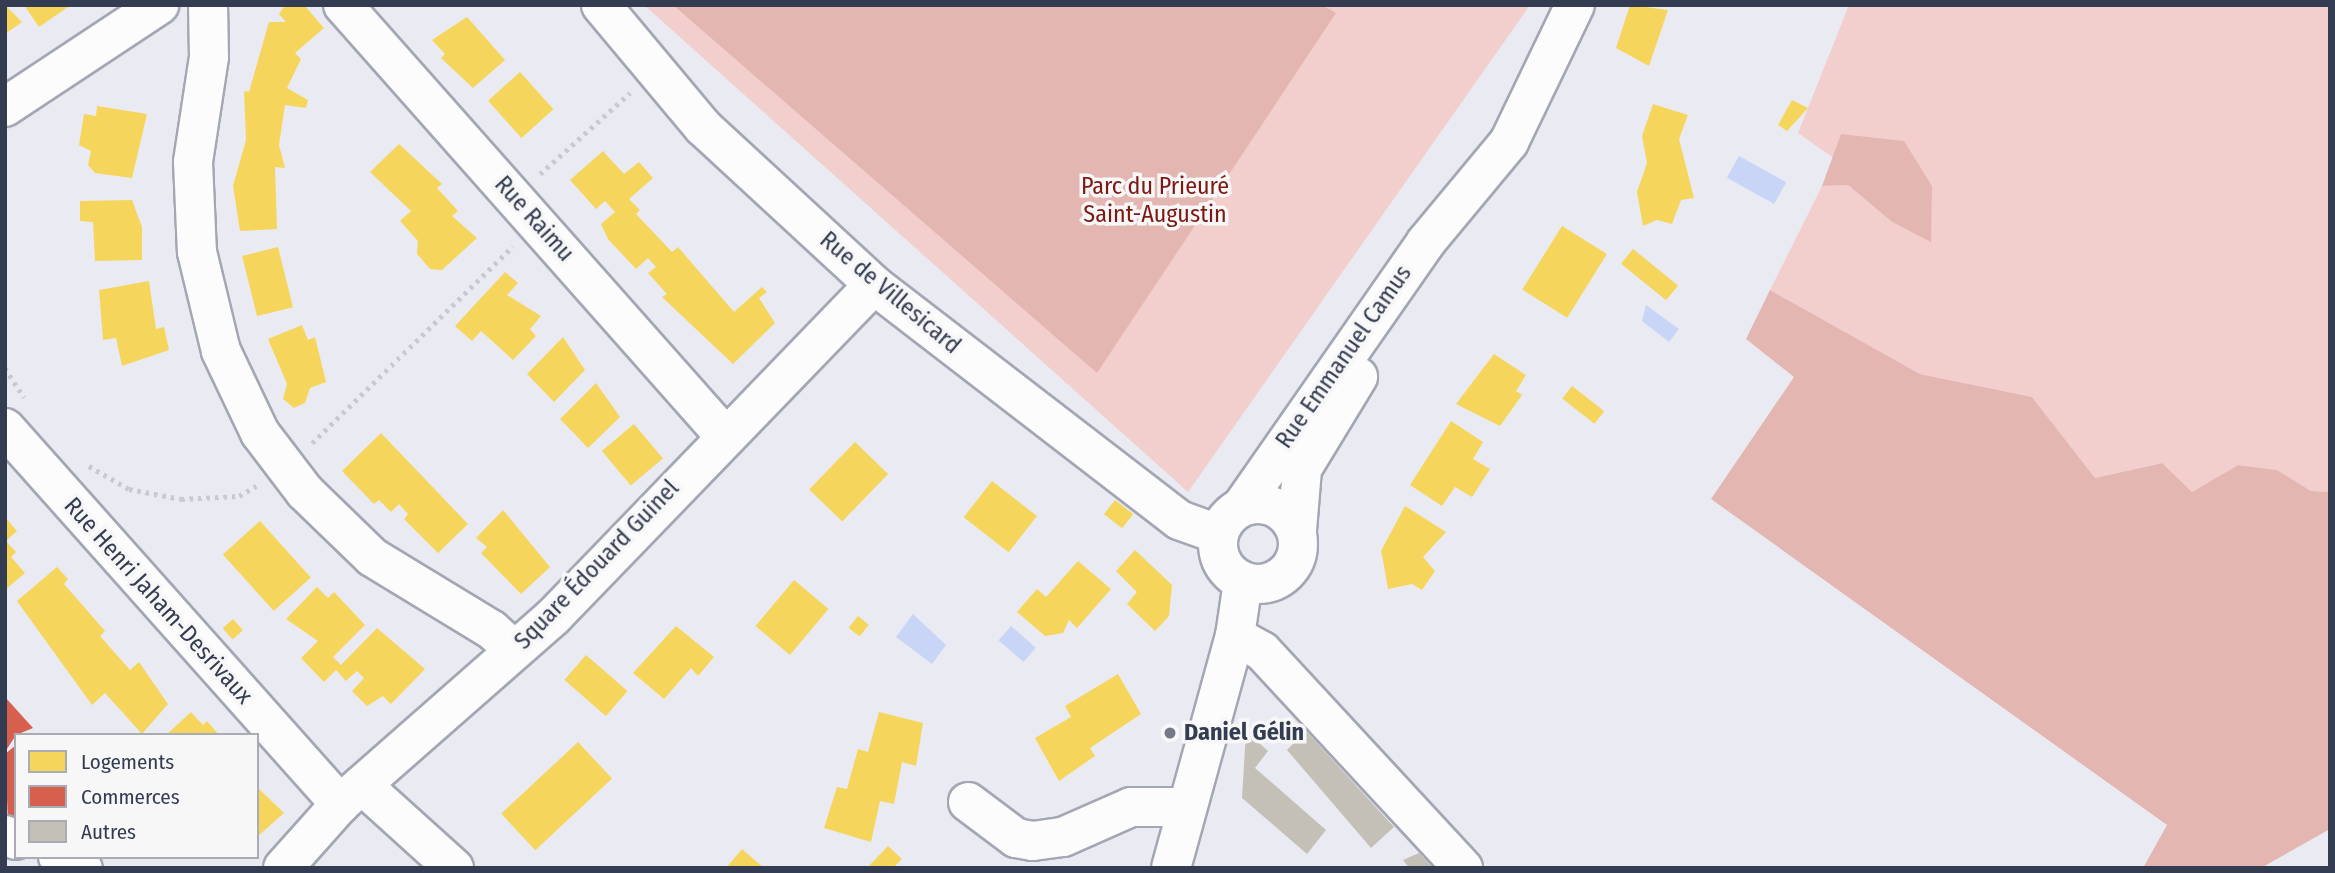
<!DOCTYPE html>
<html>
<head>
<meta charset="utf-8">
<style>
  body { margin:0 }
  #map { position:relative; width:2335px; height:873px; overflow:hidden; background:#eaebf2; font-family:"Fira Sans Condensed",sans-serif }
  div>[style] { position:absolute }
  .green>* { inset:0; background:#f2cfcd }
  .forest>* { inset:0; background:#e4b6b2 }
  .water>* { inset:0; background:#c9d5f7; transform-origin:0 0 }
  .homes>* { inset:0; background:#f6d55c; transform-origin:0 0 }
  .shops>* { inset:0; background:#d6604d }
  .building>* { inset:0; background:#c4c0b8 }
  .path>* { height:4.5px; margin-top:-2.25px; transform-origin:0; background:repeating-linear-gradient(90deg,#c8cace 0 3.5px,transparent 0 8.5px) }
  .roads { filter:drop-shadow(2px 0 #a3a7b3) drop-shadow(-2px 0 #a3a7b3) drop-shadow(0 2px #a3a7b3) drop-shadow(0 -2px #a3a7b3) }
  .minor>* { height:38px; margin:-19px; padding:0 19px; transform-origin:19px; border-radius:19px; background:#fcfcfd }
  .minor>.ring { margin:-19px; padding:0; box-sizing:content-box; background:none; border:38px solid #fcfcfd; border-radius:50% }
  .dots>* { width:19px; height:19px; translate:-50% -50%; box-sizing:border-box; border:4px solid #f7f7f7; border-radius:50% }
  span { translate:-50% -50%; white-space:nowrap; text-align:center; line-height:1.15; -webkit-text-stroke:7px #f7f7f7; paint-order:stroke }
  .park-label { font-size:24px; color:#7e1812 }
  .street-label { font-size:24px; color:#343c52 }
  .poi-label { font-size:24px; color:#343c52; font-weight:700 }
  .left { translate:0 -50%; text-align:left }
  .frame { position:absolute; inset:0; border:7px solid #343c52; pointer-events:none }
  .legend { position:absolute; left:14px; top:733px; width:245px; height:126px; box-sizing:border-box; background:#f7f7f7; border:2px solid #a9acb5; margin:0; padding:9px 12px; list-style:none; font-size:21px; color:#343c52 }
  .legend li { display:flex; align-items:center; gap:14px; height:35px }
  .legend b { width:35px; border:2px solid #a9acb5 }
</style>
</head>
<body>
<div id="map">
  <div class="green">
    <i style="clip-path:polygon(644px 5px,1530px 5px,1188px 492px)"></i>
    <i style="clip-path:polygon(1849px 5px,2330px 5px,2330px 492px,2311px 491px,2277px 470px,2238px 465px,2192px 492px,2161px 463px,2095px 478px,2032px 397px,1920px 374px,1770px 290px,1822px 186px,1848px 185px,1892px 222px,1931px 241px,1841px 134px,1835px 159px,1798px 133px)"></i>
  </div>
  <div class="forest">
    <i style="clip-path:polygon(673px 5px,1322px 5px,1336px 13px,1097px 373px)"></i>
    <i style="clip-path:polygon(1841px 134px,1904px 141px,1932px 186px,1931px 242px,1892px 222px,1848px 185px,1822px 186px)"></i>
    <i style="clip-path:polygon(1770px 290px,1920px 374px,2032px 397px,2095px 478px,2162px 463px,2192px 492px,2238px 465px,2277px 470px,2311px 491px,2330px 492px,2330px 829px,2261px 868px,2143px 868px,2167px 825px,1711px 499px,1794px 377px,1746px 339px)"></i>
  </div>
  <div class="water">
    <i style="left:1739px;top:156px;width:54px;height:25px;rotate:29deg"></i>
    <i style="clip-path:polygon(1646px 305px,1679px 329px,1669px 342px,1642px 321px)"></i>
    <i style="clip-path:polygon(913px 614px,946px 645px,932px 664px,896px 637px)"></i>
    <i style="left:1011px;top:626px;width:33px;height:19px;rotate:41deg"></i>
  </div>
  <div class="homes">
    <i style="clip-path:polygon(5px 5px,22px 22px,5px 34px)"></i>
    <i style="clip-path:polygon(24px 5px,71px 5px,39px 27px)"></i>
    <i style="clip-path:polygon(285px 5px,304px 5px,324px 28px,295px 53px,301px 59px,287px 88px,308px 100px,306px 108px,285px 105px,279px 145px,285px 168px,275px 167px,277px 229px,240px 231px,233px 186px,246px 140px,244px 91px,249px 92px,269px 22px,286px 22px,279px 14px)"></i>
    <i style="clip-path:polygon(1630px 5px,1668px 10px,1649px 66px,1616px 48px)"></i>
    <i style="clip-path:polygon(467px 17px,505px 60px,473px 88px,441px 58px,445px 54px,432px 40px)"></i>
    <i style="left:520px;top:72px;width:50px;height:43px;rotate:48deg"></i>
    <i style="clip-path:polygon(1792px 100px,1808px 108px,1787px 131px,1778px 125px)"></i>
    <i style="clip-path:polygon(1653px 104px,1688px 115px,1679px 139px,1694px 198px,1681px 200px,1672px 224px,1657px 220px,1643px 226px,1637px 192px,1647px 163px,1642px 136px)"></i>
    <i style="clip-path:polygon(97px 106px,147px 114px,132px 178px,95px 173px,88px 165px,91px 151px,79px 145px,84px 114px,96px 116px)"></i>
    <i style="clip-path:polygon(399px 144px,442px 184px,437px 188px,458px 211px,452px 216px,477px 238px,442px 270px,430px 269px,417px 254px,418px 241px,400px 221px,411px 211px,370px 172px)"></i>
    <i style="clip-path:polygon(603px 151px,624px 174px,639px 162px,653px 178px,629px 199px,640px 210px,636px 214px,672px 252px,678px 247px,734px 312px,762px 287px,767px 292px,759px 298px,775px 323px,733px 364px,662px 297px,667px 294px,648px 273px,656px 267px,648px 258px,636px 269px,608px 239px,601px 224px,615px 212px,605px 201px,596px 209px,570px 180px)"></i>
    <i style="clip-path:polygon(132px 200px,142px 227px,142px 260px,95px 261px,93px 222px,80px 221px,80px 201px)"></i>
    <i style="left:1562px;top:226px;width:53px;height:75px;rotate:32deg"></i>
    <i style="left:278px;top:247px;width:62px;height:37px;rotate:76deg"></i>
    <i style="left:1633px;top:249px;width:58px;height:19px;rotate:39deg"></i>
    <i style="clip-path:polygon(505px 272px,518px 283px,507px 295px,541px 316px,530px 329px,536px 336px,513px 360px,481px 331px,472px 341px,455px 326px)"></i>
    <i style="clip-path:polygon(149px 281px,156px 329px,164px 327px,169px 350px,122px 366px,116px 338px,103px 340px,99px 290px)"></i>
    <i style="clip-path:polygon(302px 325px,308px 340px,315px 337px,326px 382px,310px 388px,305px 403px,294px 408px,283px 399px,287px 384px,268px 339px)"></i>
    <i style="clip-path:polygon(563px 337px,585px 370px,554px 402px,527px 374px)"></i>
    <i style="clip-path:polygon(1494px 354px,1526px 375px,1516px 391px,1522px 395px,1500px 426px,1456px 404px)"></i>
    <i style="clip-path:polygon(596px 383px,620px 417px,588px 448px,560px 419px)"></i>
    <i style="left:1572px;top:386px;width:41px;height:16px;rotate:38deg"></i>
    <i style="clip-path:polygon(1451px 421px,1483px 442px,1473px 459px,1490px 469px,1472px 497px,1455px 487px,1442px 506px,1410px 485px)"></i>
    <i style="left:634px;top:424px;width:45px;height:42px;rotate:50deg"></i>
    <i style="clip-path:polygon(381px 433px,468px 524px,438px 553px,404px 519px,408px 514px,399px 504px,391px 512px,379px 500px,374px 504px,342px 471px)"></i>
    <i style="left:855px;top:442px;width:46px;height:66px;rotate:44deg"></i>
    <i style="left:992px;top:481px;width:57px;height:46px;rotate:38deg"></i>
    <i style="left:1115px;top:500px;width:23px;height:18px;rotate:38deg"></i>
    <i style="clip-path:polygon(1405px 506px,1446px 532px,1423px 557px,1435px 571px,1422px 590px,1412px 584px,1388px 589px,1384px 566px,1381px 551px)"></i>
    <i style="clip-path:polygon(503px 510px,550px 567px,521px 594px,481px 553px,487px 547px,476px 538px)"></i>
    <i style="clip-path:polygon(5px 517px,17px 531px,6px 541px,16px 552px,11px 557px,25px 573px,5px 590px)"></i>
    <i style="left:260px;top:521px;width:76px;height:50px;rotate:48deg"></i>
    <i style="clip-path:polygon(1135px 550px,1172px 585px,1169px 616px,1155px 631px,1127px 604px,1137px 592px,1116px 571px)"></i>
    <i style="clip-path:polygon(1078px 561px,1111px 589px,1077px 628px,1069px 620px,1063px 633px,1045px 636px,1017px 612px,1037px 589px,1046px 597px)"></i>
    <i style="clip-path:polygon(57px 567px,68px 579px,64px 584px,105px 631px,100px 636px,130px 670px,139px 662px,168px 704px,142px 734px,105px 693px,92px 705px,17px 601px)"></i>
    <i style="left:794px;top:580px;width:45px;height:60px;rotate:40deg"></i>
    <i style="clip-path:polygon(317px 587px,328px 598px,334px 592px,365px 625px,333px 657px,341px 665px,377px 628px,425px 669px,391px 704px,383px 696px,367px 706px,352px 691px,364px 678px,357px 671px,346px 681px,336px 670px,324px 682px,301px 658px,318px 641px,286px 619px)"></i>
    <i style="left:858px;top:616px;width:14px;height:15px;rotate:39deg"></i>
    <i style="left:233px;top:619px;width:15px;height:14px;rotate:48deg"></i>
    <i style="clip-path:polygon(676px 626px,714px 657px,698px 676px,691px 668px,664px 699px,633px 673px)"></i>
    <i style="left:586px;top:655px;width:55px;height:33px;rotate:41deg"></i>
    <i style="clip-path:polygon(1118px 674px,1141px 714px,1090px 748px,1095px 756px,1059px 781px,1035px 738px,1071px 717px,1065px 706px)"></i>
    <i style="clip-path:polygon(191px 712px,203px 725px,207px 721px,219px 735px,166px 735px)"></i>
    <i style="clip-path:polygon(879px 712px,923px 723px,916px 766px,902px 762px,894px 804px,880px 801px,871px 842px,824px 828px,837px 787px,847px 789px,858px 749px,868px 752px)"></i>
    <i style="left:578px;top:742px;width:50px;height:105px;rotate:47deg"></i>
    <i style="clip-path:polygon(257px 787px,284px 813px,257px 837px)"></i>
    <i style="clip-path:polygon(888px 846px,902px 859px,893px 868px,867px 868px)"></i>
    <i style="clip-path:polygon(742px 849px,764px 868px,726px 868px)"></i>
  </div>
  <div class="shops">
    <i style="clip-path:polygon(5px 697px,33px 728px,16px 735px,5px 752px)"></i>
    <i style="clip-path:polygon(16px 745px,16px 814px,8px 821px,5px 754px)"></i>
  </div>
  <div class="building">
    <i style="clip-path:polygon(1246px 731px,1268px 751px,1255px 768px,1326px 830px,1307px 854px,1242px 798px)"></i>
    <i style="clip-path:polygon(1306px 731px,1394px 827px,1371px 848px,1287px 750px)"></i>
    <i style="clip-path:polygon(1419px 853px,1433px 868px,1409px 868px,1403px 860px)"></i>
  </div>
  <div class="path">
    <i style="left:540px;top:174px;width:121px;rotate:-42deg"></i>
    <i style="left:5px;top:368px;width:35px;rotate:57deg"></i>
    <i style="left:312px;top:443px;width:281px;rotate:-44.4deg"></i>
    <i style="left:89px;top:466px;width:46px;rotate:29.9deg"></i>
    <i style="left:129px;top:489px;width:53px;rotate:10.9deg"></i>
    <i style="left:181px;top:499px;width:58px;rotate:-3deg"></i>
    <i style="left:239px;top:496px;width:20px;rotate:-30deg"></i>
  </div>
  <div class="roads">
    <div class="minor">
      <i style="left:208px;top:5px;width:52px;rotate:88.9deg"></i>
      <i style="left:209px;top:57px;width:106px;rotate:98.7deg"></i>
      <i style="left:193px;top:162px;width:90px;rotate:87.5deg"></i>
      <i style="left:197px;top:252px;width:102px;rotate:76.4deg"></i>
      <i style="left:221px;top:351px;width:91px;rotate:64.6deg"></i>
      <i style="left:260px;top:433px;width:74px;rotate:52.7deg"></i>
      <i style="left:305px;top:492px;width:93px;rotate:44.1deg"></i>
      <i style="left:372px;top:557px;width:140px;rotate:31.3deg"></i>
      <i style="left:492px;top:630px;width:30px;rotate:42deg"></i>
      <i style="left:343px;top:5px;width:573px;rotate:48.47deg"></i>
      <i style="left:601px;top:5px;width:159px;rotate:50.1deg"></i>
      <i style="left:703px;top:127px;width:233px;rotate:42.7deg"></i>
      <i style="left:874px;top:285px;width:385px;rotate:37.6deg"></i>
      <i style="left:1179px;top:520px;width:41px;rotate:19.7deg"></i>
      <i style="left:5px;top:107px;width:185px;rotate:-33.5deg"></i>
      <i style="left:5px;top:428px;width:504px;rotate:48.3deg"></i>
      <i class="ring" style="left:1218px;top:504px;width:42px;height:42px"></i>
      <i style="left:1242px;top:506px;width:322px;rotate:-55.1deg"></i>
      <i style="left:1426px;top:242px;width:130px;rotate:-50.3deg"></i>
      <i style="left:1509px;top:142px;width:152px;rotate:-64.3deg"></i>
      <i style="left:1297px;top:530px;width:61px;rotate:-85.3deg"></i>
      <i style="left:1302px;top:469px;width:108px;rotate:-58.7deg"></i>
      <i style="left:1235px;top:636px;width:31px;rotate:29deg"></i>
      <i style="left:1262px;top:651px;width:296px;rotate:47.2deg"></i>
      <i style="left:362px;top:785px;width:124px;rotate:42.1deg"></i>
      <i style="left:968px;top:802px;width:60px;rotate:36.9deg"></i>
      <i style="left:1016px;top:838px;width:17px;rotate:10deg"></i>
      <i style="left:1033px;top:841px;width:30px;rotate:-8deg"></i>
      <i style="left:1063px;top:837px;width:74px;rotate:-23.8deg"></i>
      <i style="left:1131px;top:807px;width:54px"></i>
      <i style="left:5px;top:835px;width:12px;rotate:24deg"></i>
      <i style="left:58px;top:857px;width:27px;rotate:24deg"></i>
      <i style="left:283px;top:868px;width:86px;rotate:-48.3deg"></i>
      <i style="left:340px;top:804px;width:285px;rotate:-41.3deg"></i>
      <i style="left:554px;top:616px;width:460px;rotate:-46deg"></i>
      <i style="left:1171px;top:868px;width:241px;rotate:-74.6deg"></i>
      <i style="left:1235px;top:636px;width:55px;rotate:-81.6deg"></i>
    </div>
  </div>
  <div class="dots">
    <i style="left:1170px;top:733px;background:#74798a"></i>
  </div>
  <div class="park-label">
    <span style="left:1155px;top:201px">Parc du Prieuré<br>Saint-Augustin</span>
  </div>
  <div class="street-label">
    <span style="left:534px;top:219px;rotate:48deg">Rue Raimu</span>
    <span style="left:890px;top:293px;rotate:40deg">Rue de Villesicard</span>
    <span style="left:1344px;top:357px;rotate:-55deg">Rue Emmanuel Camus</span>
    <span style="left:597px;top:565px;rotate:-46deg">Square Édouard Guinel</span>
    <span style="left:158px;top:601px;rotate:48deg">Rue Henri Jaham-Desrivaux</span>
  </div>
  <div class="poi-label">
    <span class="left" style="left:1184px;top:733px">Daniel Gélin</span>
  </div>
  <div class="frame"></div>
  <ul class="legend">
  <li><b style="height:19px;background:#f6d55c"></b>Logements</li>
  <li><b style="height:19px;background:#d6604d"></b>Commerces</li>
  <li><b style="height:19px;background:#c4c0b8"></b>Autres</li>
  </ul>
</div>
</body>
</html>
